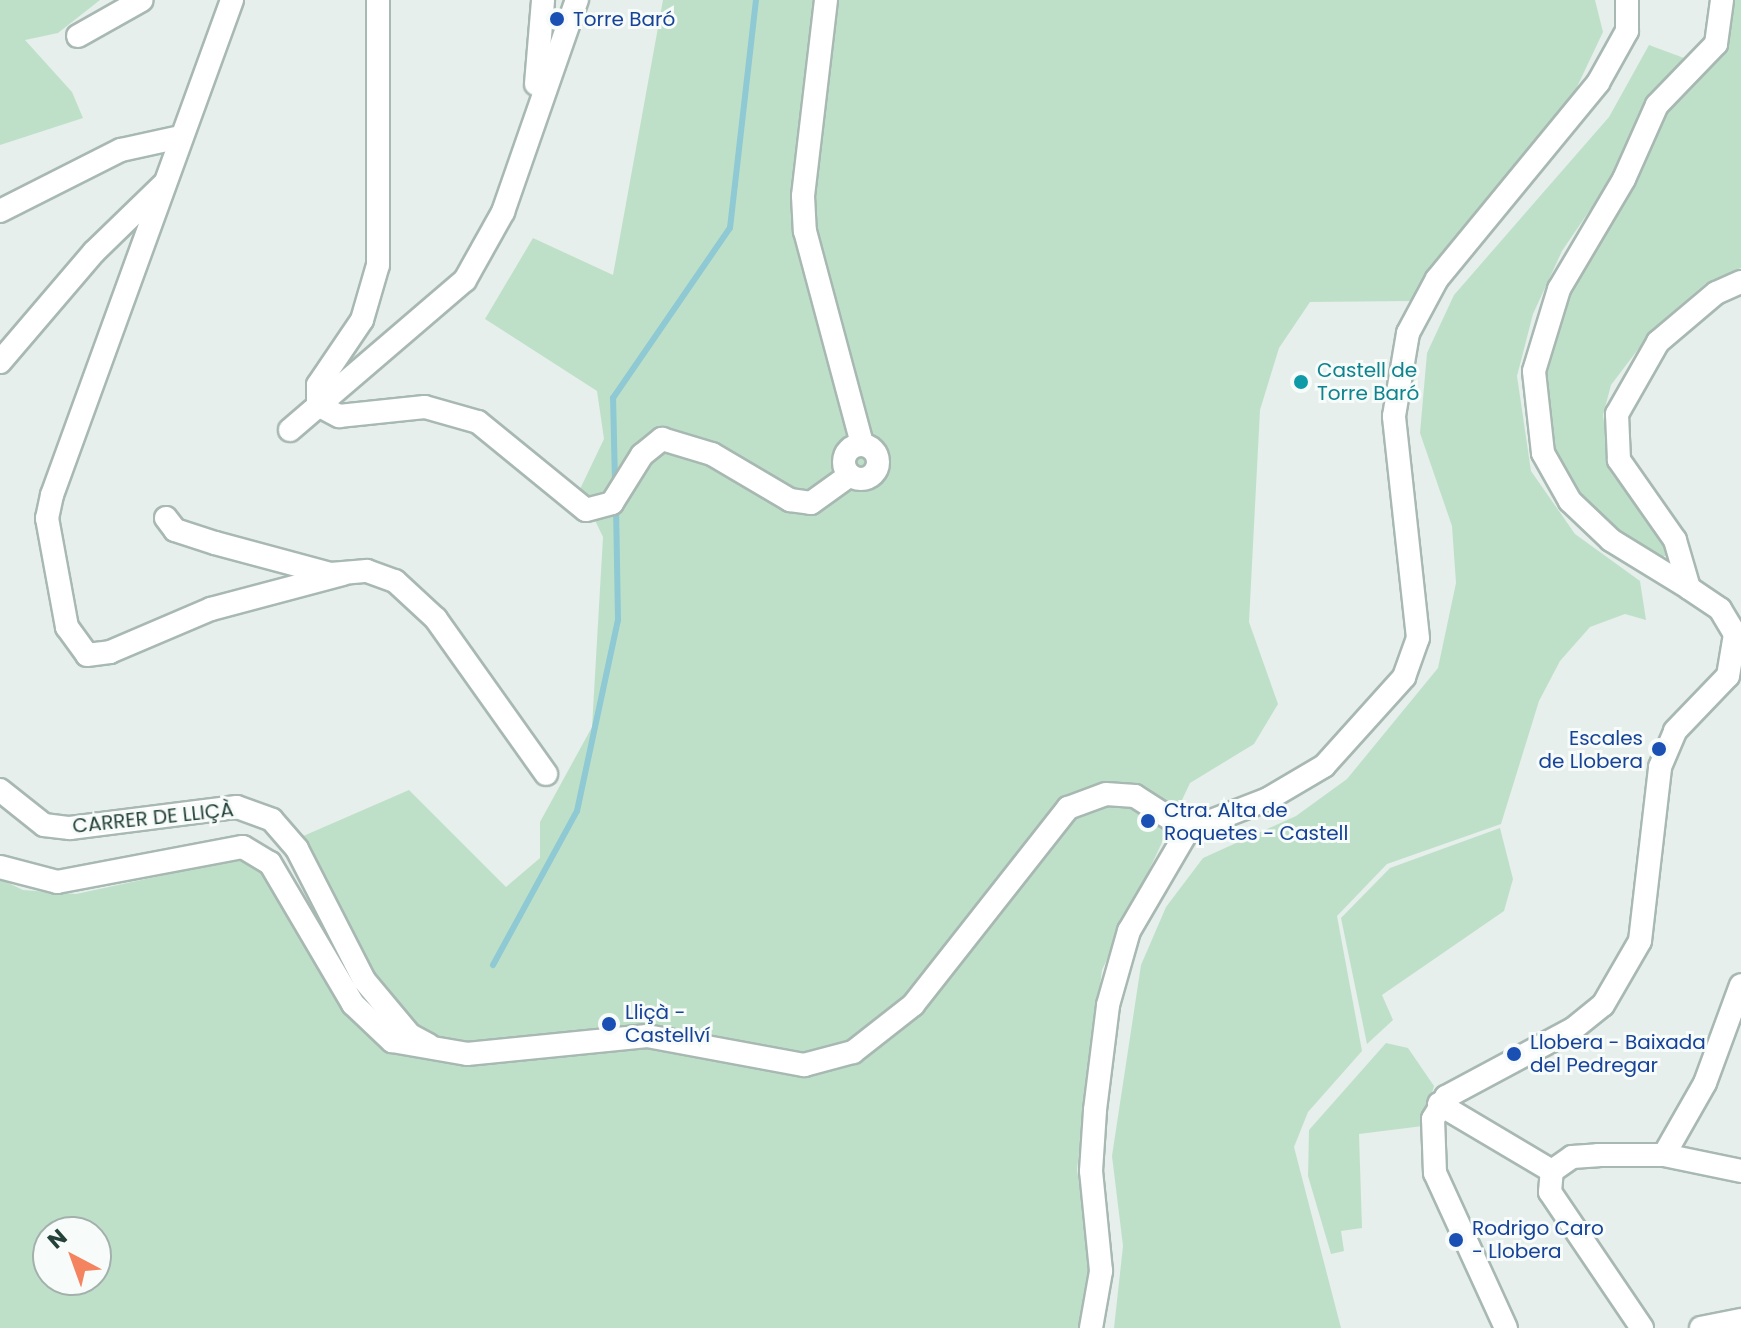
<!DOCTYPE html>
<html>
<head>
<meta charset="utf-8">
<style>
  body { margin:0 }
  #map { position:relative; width:1741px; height:1328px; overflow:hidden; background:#e6efeb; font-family:Poppins,sans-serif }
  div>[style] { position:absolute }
  .green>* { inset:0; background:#bfe0c8 }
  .stream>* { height:6px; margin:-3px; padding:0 3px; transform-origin:3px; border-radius:3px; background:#8ec9d4 }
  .roads { filter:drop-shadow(2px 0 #a8b8b2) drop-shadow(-2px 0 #a8b8b2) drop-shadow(0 2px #a8b8b2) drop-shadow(0 -2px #a8b8b2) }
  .street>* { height:22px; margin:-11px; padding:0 11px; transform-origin:11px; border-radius:11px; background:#fff }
  .street>.ring { margin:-11px; padding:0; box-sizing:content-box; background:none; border:22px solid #fff; border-radius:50% }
  .dots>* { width:22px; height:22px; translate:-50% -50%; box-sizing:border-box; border:4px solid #f7fbf9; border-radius:50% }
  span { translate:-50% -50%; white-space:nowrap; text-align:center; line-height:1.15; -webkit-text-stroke:6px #f7fbf9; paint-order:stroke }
  .transit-label { font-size:20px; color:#164399 }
  .left { translate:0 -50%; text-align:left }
  .right { translate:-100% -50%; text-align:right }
  .culture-label { font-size:20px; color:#0d838f }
  .street-label { font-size:20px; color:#24423a }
  .north { position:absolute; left:32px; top:1216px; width:80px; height:80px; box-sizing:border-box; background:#f7fbf9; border:2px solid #a3b1ad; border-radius:50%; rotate:319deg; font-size:22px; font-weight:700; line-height:32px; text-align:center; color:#24423a }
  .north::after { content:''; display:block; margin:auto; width:28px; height:36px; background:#f4845f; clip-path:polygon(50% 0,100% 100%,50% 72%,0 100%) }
</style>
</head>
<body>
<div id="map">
  <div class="green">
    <i style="clip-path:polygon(0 0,100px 0,58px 33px,25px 40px,72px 92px,83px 118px,0 145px)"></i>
    <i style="clip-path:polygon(evenodd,663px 0,1595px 0,1603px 32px,1567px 108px,1411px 301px,1310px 302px,1279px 348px,1260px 410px,1249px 622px,1278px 704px,1254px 744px,1190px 783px,1102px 970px,1077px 1169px,1090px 1261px,1089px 1300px,1078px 1328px,0 1328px,0 879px,23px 890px,76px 894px,239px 859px,266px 875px,315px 962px,351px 931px,301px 837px,409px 790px,506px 887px,540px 858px,540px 822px,592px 727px,603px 537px,580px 489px,604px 439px,597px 391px,485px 319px,533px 238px,613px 275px,663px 0,48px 1232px,96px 1232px,96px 1280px,48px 1280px,48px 1232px)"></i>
    <i style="clip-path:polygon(1731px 0,1741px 0,1741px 268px,1706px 283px,1655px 327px,1611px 385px,1603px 415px,1612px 474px,1666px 540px,1669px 555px,1660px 557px,1616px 534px,1579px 498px,1549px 448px,1542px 389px,1555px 318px,1661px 115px,1729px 44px)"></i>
    <i style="clip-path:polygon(1649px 45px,1684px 58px,1648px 98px,1615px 173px,1562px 251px,1533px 314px,1517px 376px,1531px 471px,1575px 534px,1640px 581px,1646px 620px,1625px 614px,1590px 627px,1560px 661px,1539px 701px,1501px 824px,1387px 864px,1337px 916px,1362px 1051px,1308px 1112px,1294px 1147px,1341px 1328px,1114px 1328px,1123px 1246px,1112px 1156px,1141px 965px,1166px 907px,1203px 858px,1296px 816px,1347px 779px,1438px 668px,1456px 583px,1452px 526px,1420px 433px,1427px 353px,1454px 295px,1609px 117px)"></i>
    <i style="clip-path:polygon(1500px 828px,1513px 879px,1504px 911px,1382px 995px,1393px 1020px,1367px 1044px,1341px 918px,1390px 868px)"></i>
    <i style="clip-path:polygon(1386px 1043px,1408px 1048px,1434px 1086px,1423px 1126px,1359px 1134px,1362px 1228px,1341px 1231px,1344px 1251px,1331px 1254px,1308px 1176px,1309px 1130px)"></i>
  </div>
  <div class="stream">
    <i style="left:615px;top:483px;width:85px;rotate:-91.3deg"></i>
    <i style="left:613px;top:398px;width:206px;rotate:-55.5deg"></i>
    <i style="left:730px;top:228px;width:229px;rotate:-83.5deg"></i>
    <i style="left:493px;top:965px;width:175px;rotate:-61.4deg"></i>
    <i style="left:577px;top:811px;width:195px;rotate:-77.9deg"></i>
    <i style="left:618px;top:620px;width:114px;rotate:-91deg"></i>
  </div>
  <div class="roads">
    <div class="street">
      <i style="left:232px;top:0;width:527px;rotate:109.98deg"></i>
      <i style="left:52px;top:495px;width:24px;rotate:102deg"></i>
      <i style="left:47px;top:518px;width:111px;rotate:79.6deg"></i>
      <i style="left:67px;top:627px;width:34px;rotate:54deg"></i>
      <i style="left:87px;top:655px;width:23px;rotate:-7deg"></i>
      <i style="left:110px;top:652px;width:110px;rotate:-23.1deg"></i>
      <i style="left:211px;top:609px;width:137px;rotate:-14.9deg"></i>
      <i style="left:826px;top:0;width:197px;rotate:96.7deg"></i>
      <i style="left:803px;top:196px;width:35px;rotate:87deg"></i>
      <i style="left:805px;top:231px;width:220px;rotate:75deg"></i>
      <i style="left:78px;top:36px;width:73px;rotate:-29.4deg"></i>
      <i style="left:536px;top:84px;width:84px;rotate:-85.2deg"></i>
      <i style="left:0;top:211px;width:136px;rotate:-26.8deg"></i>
      <i style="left:121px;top:150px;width:56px;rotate:-12.3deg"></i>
      <i style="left:0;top:362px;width:145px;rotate:-49.5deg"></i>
      <i style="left:94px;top:252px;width:96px;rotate:-44.2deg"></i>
      <i style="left:318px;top:405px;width:24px;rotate:28deg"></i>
      <i style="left:339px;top:416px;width:86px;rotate:-6deg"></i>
      <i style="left:425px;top:407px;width:55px;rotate:15.8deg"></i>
      <i style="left:478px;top:422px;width:139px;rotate:39.2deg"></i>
      <i style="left:586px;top:510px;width:27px;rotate:-15deg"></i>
      <i style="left:612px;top:503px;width:57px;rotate:-58deg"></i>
      <i style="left:642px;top:455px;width:26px;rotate:-39deg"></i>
      <i style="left:662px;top:439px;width:52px;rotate:16.7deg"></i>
      <i style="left:712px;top:454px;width:91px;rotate:30.5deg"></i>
      <i style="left:790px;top:500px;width:21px;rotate:8deg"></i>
      <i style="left:811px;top:503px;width:48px;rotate:-35.7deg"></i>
      <i style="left:318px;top:405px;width:20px;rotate:-90deg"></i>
      <i style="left:318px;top:385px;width:78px;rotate:-55.9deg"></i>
      <i style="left:362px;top:320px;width:57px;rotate:-73.8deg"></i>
      <i style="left:378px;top:265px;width:265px;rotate:-90deg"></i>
      <i style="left:290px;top:430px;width:230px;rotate:-40.6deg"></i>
      <i style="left:465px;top:280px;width:78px;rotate:-60.8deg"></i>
      <i style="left:503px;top:212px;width:225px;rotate:-70.8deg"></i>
      <i class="ring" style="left:844px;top:445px;width:12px;height:12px"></i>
      <i style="left:166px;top:518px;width:15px;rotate:53deg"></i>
      <i style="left:175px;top:530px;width:42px;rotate:18deg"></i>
      <i style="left:215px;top:543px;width:120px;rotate:15deg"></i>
      <i style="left:331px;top:574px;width:36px;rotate:-5deg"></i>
      <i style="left:367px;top:571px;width:30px;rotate:20deg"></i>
      <i style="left:395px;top:581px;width:56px;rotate:42.8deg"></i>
      <i style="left:436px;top:619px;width:190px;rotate:54.6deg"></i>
      <i style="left:1689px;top:588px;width:92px;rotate:-148.4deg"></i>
      <i style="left:1611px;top:540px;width:57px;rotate:-136.4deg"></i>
      <i style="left:1570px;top:501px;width:55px;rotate:-119.4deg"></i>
      <i style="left:1543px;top:453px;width:82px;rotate:-96.3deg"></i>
      <i style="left:1534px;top:371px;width:86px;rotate:-73deg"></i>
      <i style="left:1559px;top:289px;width:128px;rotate:-59.4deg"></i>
      <i style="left:1624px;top:179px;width:81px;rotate:-66deg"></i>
      <i style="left:1657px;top:105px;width:85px;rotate:-46deg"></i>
      <i style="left:1716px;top:44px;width:44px;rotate:-82.2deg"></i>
      <i style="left:0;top:790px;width:56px;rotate:38.5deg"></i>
      <i style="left:44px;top:825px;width:26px;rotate:7deg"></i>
      <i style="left:70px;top:828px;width:168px;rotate:-7.2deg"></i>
      <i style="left:237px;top:807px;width:37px;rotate:20deg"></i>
      <i style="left:272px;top:820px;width:38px;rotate:49deg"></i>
      <i style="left:297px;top:849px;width:147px;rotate:62.9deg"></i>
      <i style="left:364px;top:980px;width:72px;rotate:50.1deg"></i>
      <i style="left:410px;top:1035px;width:21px;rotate:28deg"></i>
      <i style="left:0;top:867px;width:59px;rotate:14.7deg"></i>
      <i style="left:57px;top:882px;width:189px;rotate:-10.7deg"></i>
      <i style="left:243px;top:847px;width:31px;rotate:31deg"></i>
      <i style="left:270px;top:863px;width:164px;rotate:59.5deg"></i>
      <i style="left:353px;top:1004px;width:54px;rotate:43.5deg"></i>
      <i style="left:392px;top:1041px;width:76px;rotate:9.8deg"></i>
      <i style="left:467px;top:1054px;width:181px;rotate:-5.7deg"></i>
      <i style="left:647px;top:1036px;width:160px;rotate:10.5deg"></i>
      <i style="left:804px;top:1065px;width:51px;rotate:-14.9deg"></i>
      <i style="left:853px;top:1052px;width:76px;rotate:-38.1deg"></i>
      <i style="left:913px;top:1005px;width:251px;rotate:-51.8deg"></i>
      <i style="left:1068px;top:808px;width:40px;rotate:-20.2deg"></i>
      <i style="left:1106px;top:794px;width:29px;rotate:4deg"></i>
      <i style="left:1135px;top:796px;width:63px;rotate:32.7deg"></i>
      <i style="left:1439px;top:1104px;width:131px;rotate:30.7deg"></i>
      <i style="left:1664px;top:1155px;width:83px;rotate:-60.3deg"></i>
      <i style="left:1705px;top:1083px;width:104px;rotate:-69.8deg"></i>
      <i style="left:1091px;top:1328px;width:58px;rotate:-80deg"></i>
      <i style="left:1101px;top:1271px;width:100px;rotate:-95.7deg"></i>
      <i style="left:1091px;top:1171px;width:61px;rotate:-86.2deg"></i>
      <i style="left:1095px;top:1110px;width:106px;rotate:-82.9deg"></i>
      <i style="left:1108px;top:1005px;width:77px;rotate:-74.2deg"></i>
      <i style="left:1129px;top:931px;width:117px;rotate:-59.7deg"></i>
      <i style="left:1188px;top:830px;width:86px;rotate:-21.2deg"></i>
      <i style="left:1268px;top:799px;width:65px;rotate:-30.5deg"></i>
      <i style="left:1324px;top:766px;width:120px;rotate:-48deg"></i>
      <i style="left:1404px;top:677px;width:41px;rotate:-70.3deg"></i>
      <i style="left:1418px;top:638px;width:223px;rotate:-96.2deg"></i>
      <i style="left:1394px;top:416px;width:84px;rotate:-80.4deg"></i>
      <i style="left:1408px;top:333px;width:61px;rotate:-61.8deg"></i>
      <i style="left:1437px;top:279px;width:254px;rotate:-50.6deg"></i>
      <i style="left:1598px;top:83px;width:60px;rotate:-60.9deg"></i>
      <i style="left:1627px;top:31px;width:31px;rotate:-90deg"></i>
      <i style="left:1506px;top:1328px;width:170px;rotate:-114.6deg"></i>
      <i style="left:1435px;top:1173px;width:54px;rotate:-92.1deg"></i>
      <i style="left:1433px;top:1119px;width:26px;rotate:-59deg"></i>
      <i style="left:1446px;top:1097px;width:144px;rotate:-28.2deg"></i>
      <i style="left:1573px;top:1029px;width:38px;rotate:-39deg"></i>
      <i style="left:1603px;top:1005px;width:74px;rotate:-60deg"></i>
      <i style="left:1640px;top:941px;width:175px;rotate:-83.4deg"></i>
      <i style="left:1660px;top:767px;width:39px;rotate:-67deg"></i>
      <i style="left:1675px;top:731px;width:76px;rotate:-46.1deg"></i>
      <i style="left:1728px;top:676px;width:43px;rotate:-80.5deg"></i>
      <i style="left:1735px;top:634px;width:29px;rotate:-121deg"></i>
      <i style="left:1720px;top:609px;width:37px;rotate:-146deg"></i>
      <i style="left:1689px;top:588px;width:50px;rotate:-106.3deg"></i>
      <i style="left:1675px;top:540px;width:98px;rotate:-125deg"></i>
      <i style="left:1619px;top:460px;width:46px;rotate:-92.5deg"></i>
      <i style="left:1617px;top:414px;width:83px;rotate:-60.3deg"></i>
      <i style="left:1658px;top:342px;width:76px;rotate:-40.2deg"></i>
      <i style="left:1716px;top:293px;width:27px;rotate:-24deg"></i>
      <i style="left:1642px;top:1328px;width:164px;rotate:-124.1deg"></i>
      <i style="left:1550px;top:1192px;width:21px;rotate:-85deg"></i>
      <i style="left:1552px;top:1171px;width:24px;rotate:-35deg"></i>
      <i style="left:1572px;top:1157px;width:26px;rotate:-4deg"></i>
      <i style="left:1598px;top:1155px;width:66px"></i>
      <i style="left:1664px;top:1155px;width:79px;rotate:11.7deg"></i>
      <i style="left:1701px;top:1328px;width:41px;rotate:-11.3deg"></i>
    </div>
  </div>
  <div class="dots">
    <i style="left:557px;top:19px;background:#1a4fb4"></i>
    <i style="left:1301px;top:382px;background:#0f9aa8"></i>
    <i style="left:1659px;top:749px;background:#1a4fb4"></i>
    <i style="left:1148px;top:821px;background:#1a4fb4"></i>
    <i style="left:609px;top:1024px;background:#1a4fb4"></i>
    <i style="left:1514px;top:1054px;background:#1a4fb4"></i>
    <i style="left:1456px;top:1240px;background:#1a4fb4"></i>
  </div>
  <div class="transit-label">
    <span class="left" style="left:573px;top:19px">Torre Baró</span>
    <span class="right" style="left:1643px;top:750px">Escales<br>de Llobera</span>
    <span class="left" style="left:1164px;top:822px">Ctra. Alta de<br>Roquetes - Castell</span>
    <span class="left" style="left:625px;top:1024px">Lliçà -<br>Castellví</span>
    <span class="left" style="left:1530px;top:1054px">Llobera - Baixada<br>del Pedregar</span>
    <span class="left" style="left:1472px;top:1240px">Rodrigo Caro<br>- Llobera</span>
  </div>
  <div class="culture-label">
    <span class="left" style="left:1317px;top:382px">Castell de<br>Torre Baró</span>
  </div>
  <div class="street-label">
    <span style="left:153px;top:818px;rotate:-6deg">CARRER DE LLIÇÀ</span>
  </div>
  <div class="north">N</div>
</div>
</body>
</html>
